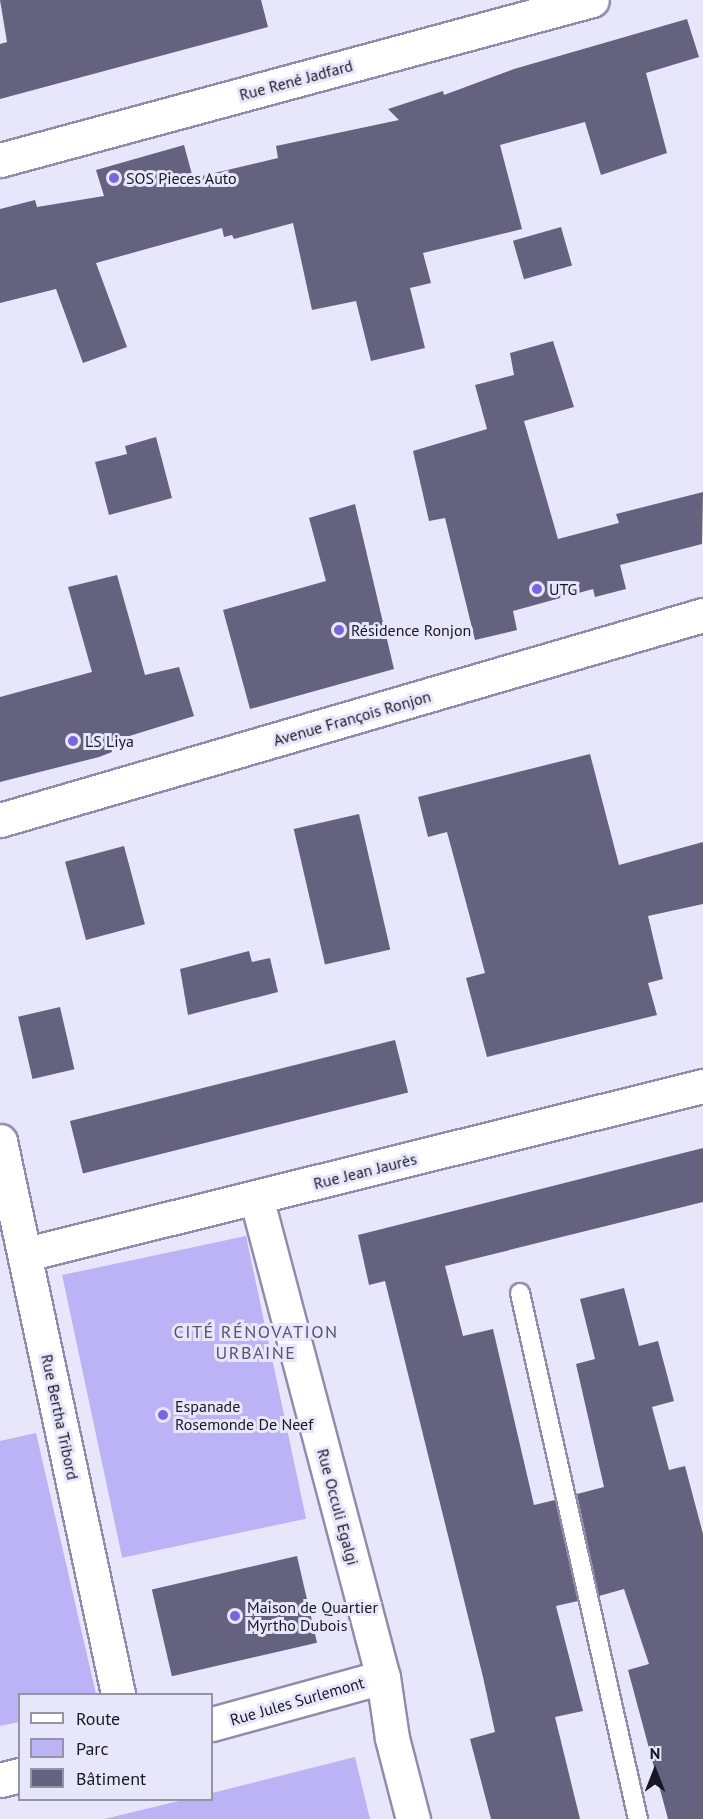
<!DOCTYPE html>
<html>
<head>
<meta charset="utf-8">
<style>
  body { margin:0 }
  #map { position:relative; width:703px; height:1819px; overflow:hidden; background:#e8e6fb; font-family:"PT Sans",sans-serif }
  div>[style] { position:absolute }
  .green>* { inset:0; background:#bbb3f5; transform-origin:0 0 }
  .building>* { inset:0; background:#65627f; transform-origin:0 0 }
  .roads { filter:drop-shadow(2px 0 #8f8cac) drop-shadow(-2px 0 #8f8cac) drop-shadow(0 2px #8f8cac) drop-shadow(0 -2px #8f8cac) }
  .service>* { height:18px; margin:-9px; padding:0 9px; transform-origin:9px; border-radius:9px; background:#fff }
  .minor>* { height:33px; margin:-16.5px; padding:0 16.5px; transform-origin:16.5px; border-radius:16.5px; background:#fff }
  .dots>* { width:16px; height:16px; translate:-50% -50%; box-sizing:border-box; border:3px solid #e8e6fb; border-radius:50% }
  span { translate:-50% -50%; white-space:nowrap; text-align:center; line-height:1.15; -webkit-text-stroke:6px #e8e6fb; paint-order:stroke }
  .street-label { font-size:16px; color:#181723 }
  .poi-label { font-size:16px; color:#181723 }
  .left { translate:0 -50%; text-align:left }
  .neighbourhood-label { font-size:18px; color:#575471; letter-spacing:1.5px }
  .legend { position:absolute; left:18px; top:1693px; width:195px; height:108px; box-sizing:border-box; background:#e8e6fb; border:2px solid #9593a5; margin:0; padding:8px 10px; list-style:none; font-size:18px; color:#181723 }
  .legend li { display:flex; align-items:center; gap:12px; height:30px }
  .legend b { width:30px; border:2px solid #9593a5 }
  .north { position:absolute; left:625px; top:1741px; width:60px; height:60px; -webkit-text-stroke:4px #e8e6fb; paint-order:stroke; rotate:0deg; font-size:16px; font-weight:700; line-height:24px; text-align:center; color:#181723 }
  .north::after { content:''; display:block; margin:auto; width:21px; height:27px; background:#181723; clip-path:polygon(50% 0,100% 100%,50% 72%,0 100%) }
</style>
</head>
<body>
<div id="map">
  <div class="green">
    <i style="left:246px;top:1236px;width:289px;height:188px;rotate:78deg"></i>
    <i style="clip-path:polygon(36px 1433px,96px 1694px,20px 1694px,19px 1722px,0 1726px,0 1441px)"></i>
    <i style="clip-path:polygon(355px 1757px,370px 1819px,104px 1819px,183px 1800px,212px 1800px,212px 1793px)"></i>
  </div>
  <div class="building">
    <i style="clip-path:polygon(0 0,261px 0,268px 27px,0 99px,0 44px,7px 42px)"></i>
    <i style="clip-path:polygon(687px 19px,699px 57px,646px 73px,667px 153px,601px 175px,585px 122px,500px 145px,522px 229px,423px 253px,431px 283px,410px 288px,425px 348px,371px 361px,356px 301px,312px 310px,293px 223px,234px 239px,232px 235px,224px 237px,222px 228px,96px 263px,127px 347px,83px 363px,56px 289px,0 303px,0 209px,35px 200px,37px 207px,104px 196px,96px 170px,184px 145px,193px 178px,278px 158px,276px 146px,399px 120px,388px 109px,443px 91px,444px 95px,514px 69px)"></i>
    <i style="left:561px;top:227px;width:40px;height:50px;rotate:74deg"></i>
    <i style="clip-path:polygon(553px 341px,574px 407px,524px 421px,558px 539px,619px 523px,616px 514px,703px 492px,702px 544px,620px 565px,626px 589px,595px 597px,593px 589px,513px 611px,517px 630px,475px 640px,445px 518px,429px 521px,413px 451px,487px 429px,475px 385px,514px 375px,510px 353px)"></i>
    <i style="clip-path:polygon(156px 437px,172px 498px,109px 515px,95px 462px,127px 454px,125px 446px)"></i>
    <i style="clip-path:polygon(355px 504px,394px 669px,250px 709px,223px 610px,326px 581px,309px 518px)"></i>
    <i style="clip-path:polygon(117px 575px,145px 675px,179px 667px,194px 716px,110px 742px,112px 752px,99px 757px,0 782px,0 697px,92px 672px,68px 587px)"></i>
    <i style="clip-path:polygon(590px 754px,619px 865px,703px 842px,703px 904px,648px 916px,663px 979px,648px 983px,657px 1015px,487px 1057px,466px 978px,485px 973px,447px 832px,428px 837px,418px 797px)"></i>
    <i style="left:359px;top:814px;width:139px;height:67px;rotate:77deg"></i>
    <i style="left:124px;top:846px;width:81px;height:61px;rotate:75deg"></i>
    <i style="clip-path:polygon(249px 951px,252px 962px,270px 958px,278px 992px,188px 1015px,180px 969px)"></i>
    <i style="left:60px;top:1007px;width:64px;height:43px;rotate:77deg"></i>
    <i style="left:395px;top:1040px;width:54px;height:335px;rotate:76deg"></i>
    <i style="clip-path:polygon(703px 1148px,703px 1202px,445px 1266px,463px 1336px,493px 1329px,534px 1505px,555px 1500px,578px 1601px,556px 1606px,583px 1711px,555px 1717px,580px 1819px,491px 1819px,470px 1739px,495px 1732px,483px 1677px,385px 1281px,369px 1285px,358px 1235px)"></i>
    <i style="clip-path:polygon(624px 1288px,639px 1346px,658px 1341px,674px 1401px,652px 1407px,669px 1470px,685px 1466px,703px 1534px,703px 1819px,668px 1819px,628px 1670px,649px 1664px,624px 1589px,599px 1596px,577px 1494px,604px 1487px,576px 1364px,595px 1359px,580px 1299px)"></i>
    <i style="left:297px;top:1556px;width:89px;height:149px;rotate:77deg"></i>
  </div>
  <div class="roads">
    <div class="service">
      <i style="left:520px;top:1293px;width:539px;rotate:77.36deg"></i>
    </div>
    <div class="minor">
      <i style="left:0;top:160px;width:613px;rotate:-15.12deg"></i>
      <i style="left:0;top:820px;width:732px;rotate:-16.26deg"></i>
      <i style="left:0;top:1141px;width:565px;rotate:77.95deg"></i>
      <i style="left:256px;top:1197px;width:497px;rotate:75.2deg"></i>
      <i style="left:383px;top:1677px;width:62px;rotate:81.6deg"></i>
      <i style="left:392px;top:1738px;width:84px;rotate:75.5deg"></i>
      <i style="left:26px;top:1254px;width:698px;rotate:-13.94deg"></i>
      <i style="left:212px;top:1724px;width:177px;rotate:-15.4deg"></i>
      <i style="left:0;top:1780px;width:21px;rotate:-14deg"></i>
    </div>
  </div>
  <div class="dots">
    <i style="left:114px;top:178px;background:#7e63de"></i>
    <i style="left:537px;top:589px;background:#7e63de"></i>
    <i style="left:339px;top:630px;background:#7e63de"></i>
    <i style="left:73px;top:741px;background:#7e63de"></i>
    <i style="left:163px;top:1415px;background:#7e63de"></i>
    <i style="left:235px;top:1616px;background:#7e63de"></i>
  </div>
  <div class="street-label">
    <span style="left:296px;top:80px;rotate:-15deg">Rue René Jadfard</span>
    <span style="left:352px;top:718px;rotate:-16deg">Avenue François Ronjon</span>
    <span style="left:365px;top:1171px;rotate:-14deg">Rue Jean Jaurès</span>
    <span style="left:60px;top:1417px;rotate:78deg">Rue Bertha Tribord</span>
    <span style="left:338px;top:1507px;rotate:75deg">Rue Occuli Egalgi</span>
    <span style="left:297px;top:1701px;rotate:-16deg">Rue Jules Surlemont</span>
  </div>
  <div class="poi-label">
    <span class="left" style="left:126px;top:178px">SOS Pieces Auto</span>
    <span class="left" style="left:549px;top:589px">UTG</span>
    <span class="left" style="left:351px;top:630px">Résidence Ronjon</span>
    <span class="left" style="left:85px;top:741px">LS Liya</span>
    <span class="left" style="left:175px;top:1415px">Espanade<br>Rosemonde De Neef</span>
    <span class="left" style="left:247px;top:1616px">Maison de Quartier<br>Myrtho Dubois</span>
  </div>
  <div class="neighbourhood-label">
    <span style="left:256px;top:1343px">CITÉ RÉNOVATION<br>URBAINE</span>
  </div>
  <ul class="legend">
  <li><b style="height:8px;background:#fff"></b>Route</li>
  <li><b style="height:16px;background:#bbb3f5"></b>Parc</li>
  <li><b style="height:16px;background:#65627f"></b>Bâtiment</li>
  </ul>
  <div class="north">N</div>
</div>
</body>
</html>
